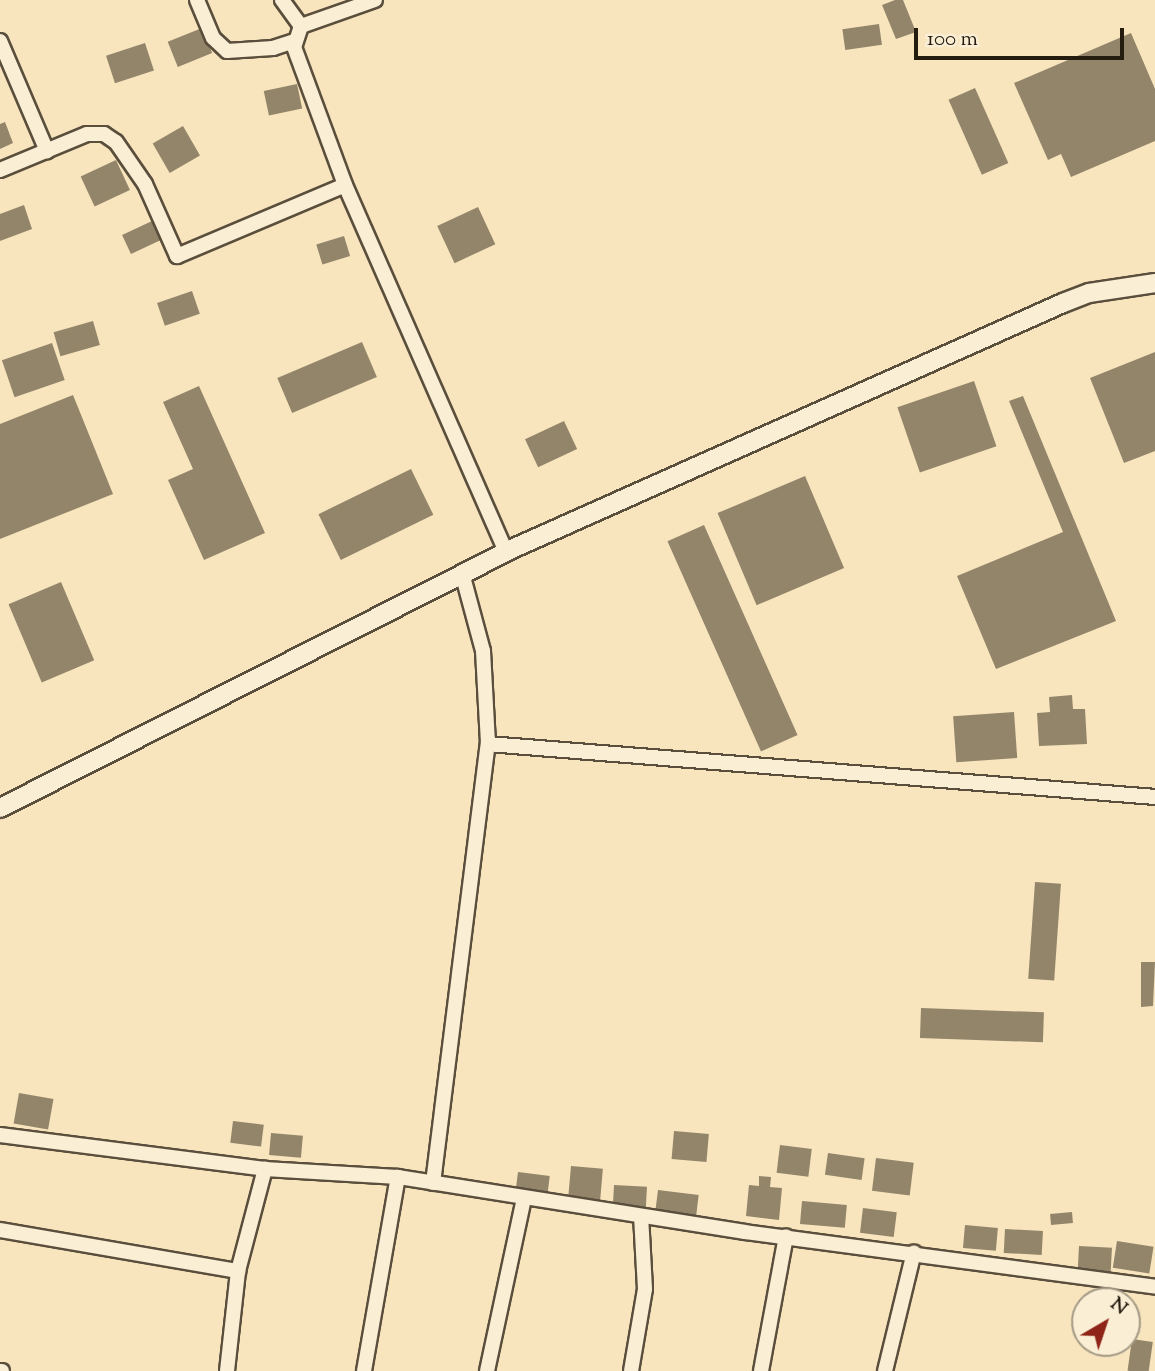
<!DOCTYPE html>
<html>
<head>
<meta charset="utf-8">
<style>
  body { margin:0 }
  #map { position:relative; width:1155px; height:1371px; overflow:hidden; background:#f8e5be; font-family:"Sorts Mill Goudy",serif }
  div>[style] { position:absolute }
  .building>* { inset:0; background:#93856a; transform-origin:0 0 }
  .roads { filter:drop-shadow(2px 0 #5a4e3c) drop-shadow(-2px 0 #5a4e3c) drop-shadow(0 2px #5a4e3c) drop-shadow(0 -2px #5a4e3c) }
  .minor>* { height:14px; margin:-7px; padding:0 7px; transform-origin:7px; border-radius:7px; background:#faeed5 }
  .tertiary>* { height:18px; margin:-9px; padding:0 9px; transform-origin:9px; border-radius:9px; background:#faeed5 }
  span { translate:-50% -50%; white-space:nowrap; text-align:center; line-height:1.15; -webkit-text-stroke:7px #faeed5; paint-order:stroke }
  .north { position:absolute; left:1071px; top:1287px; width:70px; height:70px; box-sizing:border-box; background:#faeed5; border:2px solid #a59a86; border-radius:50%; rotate:39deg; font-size:19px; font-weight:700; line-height:28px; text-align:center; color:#251c10 }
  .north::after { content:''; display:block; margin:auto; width:24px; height:32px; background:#8f2418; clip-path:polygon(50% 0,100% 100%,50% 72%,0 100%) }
  .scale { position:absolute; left:914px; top:28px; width:210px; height:32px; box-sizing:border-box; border:4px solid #251c10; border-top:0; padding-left:9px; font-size:21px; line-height:24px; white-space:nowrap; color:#251c10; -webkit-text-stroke:5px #faeed5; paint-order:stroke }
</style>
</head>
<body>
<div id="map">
  <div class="building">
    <i style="clip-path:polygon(895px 0,903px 0,916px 32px,896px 39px,882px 5px)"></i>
    <i style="left:879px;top:24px;width:21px;height:37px;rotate:82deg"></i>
    <i style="left:202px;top:28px;width:27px;height:37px;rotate:68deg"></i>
    <i style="clip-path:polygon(1131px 33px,1155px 89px,1155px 141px,1071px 177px,1061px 154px,1048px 160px,1014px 83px)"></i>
    <i style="left:145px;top:43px;width:29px;height:41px;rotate:72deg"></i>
    <i style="left:297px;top:84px;width:25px;height:34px;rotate:78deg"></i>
    <i style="left:975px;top:88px;width:82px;height:29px;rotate:66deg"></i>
    <i style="clip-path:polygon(5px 122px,13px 143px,0 149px,0 124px)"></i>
    <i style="left:183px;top:126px;width:34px;height:35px;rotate:60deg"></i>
    <i style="left:116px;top:160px;width:33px;height:39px;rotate:65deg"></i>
    <i style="clip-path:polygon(24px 205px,32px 229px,0 241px,0 214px)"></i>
    <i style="left:478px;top:207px;width:41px;height:45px;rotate:65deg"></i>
    <i style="left:152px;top:221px;width:21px;height:33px;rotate:65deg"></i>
    <i style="left:344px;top:236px;width:21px;height:29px;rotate:73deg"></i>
    <i style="left:192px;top:291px;width:24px;height:37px;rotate:71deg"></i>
    <i style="left:93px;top:321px;width:25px;height:41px;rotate:74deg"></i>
    <i style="left:362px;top:342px;width:38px;height:92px;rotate:67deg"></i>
    <i style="left:52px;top:343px;width:39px;height:53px;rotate:71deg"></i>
    <i style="clip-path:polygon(1155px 352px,1155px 451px,1124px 463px,1090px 378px)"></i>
    <i style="left:974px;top:381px;width:69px;height:81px;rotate:71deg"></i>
    <i style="clip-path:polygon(199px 386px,265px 533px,204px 560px,168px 480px,193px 469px,163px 402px)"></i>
    <i style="clip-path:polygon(73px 395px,113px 494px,0 539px,0 424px)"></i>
    <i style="clip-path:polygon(1023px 396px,1116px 621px,996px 669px,957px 576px,1063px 532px,1009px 401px)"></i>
    <i style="left:564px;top:421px;width:31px;height:43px;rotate:65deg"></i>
    <i style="left:411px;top:469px;width:51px;height:103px;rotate:64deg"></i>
    <i style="left:805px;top:476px;width:100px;height:95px;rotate:67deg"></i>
    <i style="left:704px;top:525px;width:230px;height:40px;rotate:66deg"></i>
    <i style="left:61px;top:582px;width:85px;height:57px;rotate:67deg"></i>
    <i style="clip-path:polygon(1072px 695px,1073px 709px,1085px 709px,1087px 744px,1039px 746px,1037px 713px,1050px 712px,1049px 697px)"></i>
    <i style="left:1014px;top:712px;width:46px;height:61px;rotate:86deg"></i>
    <i style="left:1035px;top:882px;width:26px;height:97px;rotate:4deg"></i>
    <i style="clip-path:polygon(1141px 962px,1155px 962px,1153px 1006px,1141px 1007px)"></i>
    <i style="left:921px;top:1008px;width:123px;height:30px;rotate:2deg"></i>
    <i style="left:19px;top:1093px;width:35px;height:31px;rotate:10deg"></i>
    <i style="left:233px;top:1121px;width:31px;height:22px;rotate:7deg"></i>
    <i style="left:674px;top:1131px;width:35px;height:28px;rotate:5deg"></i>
    <i style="left:271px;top:1133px;width:32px;height:22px;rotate:5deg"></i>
    <i style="left:780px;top:1145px;width:32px;height:28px;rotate:7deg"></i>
    <i style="left:828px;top:1153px;width:37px;height:22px;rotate:8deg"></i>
    <i style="left:876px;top:1158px;width:38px;height:33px;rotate:7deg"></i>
    <i style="left:571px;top:1166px;width:32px;height:33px;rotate:5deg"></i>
    <i style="left:518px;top:1172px;width:32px;height:23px;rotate:7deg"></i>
    <i style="clip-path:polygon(759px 1176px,771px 1177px,770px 1187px,782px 1188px,779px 1220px,746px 1216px,749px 1185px,759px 1186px)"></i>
    <i style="left:614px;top:1185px;width:33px;height:25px;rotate:3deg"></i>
    <i style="left:658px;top:1190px;width:41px;height:24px;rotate:7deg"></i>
    <i style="left:802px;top:1201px;width:45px;height:23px;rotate:5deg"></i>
    <i style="left:863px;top:1208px;width:34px;height:25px;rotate:7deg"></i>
    <i style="left:1072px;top:1212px;width:11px;height:22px;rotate:85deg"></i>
    <i style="left:965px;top:1225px;width:33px;height:23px;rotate:5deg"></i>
    <i style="left:1005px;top:1229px;width:38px;height:24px;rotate:3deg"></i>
    <i style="left:1117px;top:1241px;width:37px;height:27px;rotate:9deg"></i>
    <i style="left:1079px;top:1246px;width:33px;height:24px;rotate:3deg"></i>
    <i style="left:1132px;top:1339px;width:21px;height:32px;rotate:8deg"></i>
  </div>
  <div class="roads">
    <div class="minor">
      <i style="left:197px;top:0;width:41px;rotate:67.2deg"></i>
      <i style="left:213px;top:38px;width:19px;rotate:43deg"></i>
      <i style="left:227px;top:51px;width:46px;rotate:-3.7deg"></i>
      <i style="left:273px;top:48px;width:22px;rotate:-18deg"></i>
      <i style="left:282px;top:0;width:32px;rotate:54deg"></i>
      <i style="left:375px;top:0;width:78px;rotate:160.6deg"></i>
      <i style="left:301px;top:26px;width:22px;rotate:108deg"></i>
      <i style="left:294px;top:47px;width:147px;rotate:69.7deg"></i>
      <i style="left:345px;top:185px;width:400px;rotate:66.3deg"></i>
      <i style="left:0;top:41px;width:120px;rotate:66.9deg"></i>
      <i style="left:0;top:170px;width:94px;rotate:-22.5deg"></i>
      <i style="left:87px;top:134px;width:17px"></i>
      <i style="left:104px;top:134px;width:14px;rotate:34deg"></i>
      <i style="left:116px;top:142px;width:51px;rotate:55.4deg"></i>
      <i style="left:145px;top:184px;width:79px;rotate:66deg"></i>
      <i style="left:177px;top:256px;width:182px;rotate:-22.9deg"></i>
      <i style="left:462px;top:573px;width:81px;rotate:74.9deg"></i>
      <i style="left:483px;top:651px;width:93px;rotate:86.9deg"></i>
      <i style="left:0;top:1135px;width:267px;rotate:7.3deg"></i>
      <i style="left:265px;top:1169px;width:133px;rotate:3.4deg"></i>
      <i style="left:398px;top:1177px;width:351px;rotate:9deg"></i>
      <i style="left:745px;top:1232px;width:414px;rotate:7.6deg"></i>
      <i style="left:433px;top:1183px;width:442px;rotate:-82.9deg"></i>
      <i style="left:488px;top:744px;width:669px;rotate:4.54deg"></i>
      <i style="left:0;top:1230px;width:242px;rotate:9.8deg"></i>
      <i style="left:0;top:1371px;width:2px"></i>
      <i style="left:227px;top:1371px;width:101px;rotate:-83.7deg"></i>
      <i style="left:238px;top:1271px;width:106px;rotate:-75.2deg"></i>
      <i style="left:364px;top:1371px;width:197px;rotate:-80.1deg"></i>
      <i style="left:487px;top:1371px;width:177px;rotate:-77.9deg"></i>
      <i style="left:631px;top:1371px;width:83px;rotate:-80.3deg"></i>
      <i style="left:645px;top:1289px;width:73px;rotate:-93.1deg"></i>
      <i style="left:761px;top:1371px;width:137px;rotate:-79.5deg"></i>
      <i style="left:885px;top:1371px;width:122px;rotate:-76.3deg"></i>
    </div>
    <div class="tertiary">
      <i style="left:0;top:808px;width:576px;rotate:-26.83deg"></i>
      <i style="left:514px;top:548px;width:601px;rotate:-24.05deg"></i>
      <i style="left:1063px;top:303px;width:28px;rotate:-21deg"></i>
      <i style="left:1089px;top:293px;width:67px;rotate:-8.6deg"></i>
    </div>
  </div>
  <div class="north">N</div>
  <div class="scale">100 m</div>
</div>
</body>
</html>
